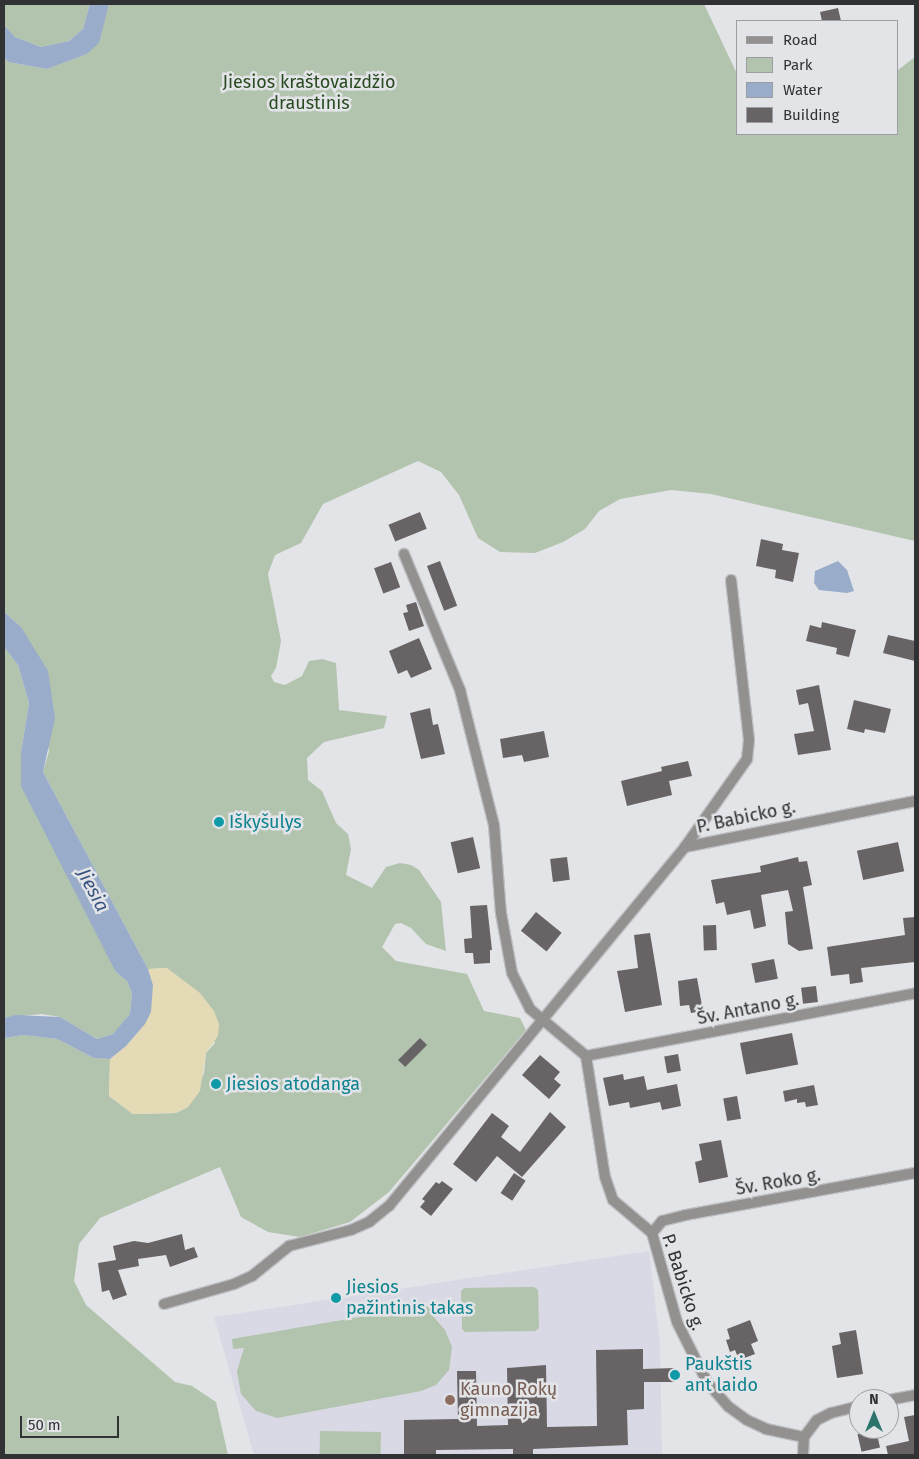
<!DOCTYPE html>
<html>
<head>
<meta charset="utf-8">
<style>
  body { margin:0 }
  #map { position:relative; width:919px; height:1459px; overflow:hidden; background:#e3e4e8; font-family:"Fira Sans",sans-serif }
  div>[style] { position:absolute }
  .built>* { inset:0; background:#d8d9e4 }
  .green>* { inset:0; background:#b2c3ae; transform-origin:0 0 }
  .sand>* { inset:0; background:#e4dbb6 }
  .water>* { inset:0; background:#99adcb }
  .building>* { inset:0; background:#686466; transform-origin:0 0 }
  .roads { filter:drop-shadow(1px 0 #bfc0c4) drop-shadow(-1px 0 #bfc0c4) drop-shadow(0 1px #bfc0c4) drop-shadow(0 -1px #bfc0c4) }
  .minor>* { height:10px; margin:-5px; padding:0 5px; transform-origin:5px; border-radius:5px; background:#93918f }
  .dots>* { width:14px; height:14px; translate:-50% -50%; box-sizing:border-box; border:2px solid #e3e4e8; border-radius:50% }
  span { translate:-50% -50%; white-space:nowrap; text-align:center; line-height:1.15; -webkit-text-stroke:5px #e3e4e8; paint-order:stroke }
  .park-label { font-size:18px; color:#294b20 }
  .street-label { font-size:18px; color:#313233 }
  .culture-label { font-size:18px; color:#0d838f }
  .left { translate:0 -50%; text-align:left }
  .education-label { font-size:18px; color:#785e54 }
  .water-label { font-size:19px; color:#385580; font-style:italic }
  .frame { position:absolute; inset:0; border:5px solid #313233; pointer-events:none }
  .legend { position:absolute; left:736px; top:20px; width:162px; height:115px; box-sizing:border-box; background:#e3e4e8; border:1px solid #9c9da0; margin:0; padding:6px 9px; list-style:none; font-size:15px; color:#313233 }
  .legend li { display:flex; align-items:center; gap:10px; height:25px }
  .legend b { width:25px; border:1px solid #9c9da0 }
  .north { position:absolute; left:849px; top:1389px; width:50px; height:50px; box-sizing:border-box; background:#e3e4e8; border:1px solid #9c9da0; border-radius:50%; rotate:0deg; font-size:14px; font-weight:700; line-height:20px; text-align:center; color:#313233 }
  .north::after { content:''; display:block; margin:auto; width:18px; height:22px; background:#2c746c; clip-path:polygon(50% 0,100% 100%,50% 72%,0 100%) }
  .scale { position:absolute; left:20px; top:1416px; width:99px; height:22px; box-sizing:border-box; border:2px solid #313233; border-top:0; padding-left:6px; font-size:15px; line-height:18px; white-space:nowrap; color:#313233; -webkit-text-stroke:4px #e3e4e8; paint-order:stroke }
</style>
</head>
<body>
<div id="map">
  <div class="built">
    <i style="clip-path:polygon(649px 1251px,660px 1344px,662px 1455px,254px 1455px,214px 1317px)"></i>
  </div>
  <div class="green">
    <i style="clip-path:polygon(4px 4px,90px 4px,83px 29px,69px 41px,41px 47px,15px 37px,4px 25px)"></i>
    <i style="clip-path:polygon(99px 4px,704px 4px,738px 76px,738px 134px,898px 134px,898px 70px,915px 57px,915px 541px,711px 494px,671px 490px,620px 499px,599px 511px,585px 529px,563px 542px,535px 553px,500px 552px,478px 538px,459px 495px,441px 472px,418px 461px,323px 504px,301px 543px,275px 555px,268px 574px,281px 641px,276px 668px,271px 676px,274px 682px,285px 685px,302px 676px,309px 661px,322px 659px,336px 663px,339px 710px,387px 716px,384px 728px,324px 742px,307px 758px,308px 780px,322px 791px,336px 823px,348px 834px,351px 849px,346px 875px,372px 888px,386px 867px,400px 863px,411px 865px,419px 870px,441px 902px,446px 951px,426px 944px,411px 928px,401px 923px,395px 924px,382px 947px,396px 961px,467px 974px,484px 1011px,520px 1018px,526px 1030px,389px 1192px,350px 1222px,300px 1237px,268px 1232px,241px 1217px,220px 1167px,100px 1218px,79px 1244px,74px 1281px,86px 1305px,175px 1382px,192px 1386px,216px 1402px,228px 1455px,4px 1455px,4px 1038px,23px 1035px,57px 1039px,94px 1058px,110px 1059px,109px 1096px,133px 1114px,176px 1113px,188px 1107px,204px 1073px,206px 1053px,215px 1043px,167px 968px,148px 969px,43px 772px,49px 751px,21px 627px,4px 612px,4px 57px,8px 62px,47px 69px,87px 54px)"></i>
    <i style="clip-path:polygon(4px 647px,18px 665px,29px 703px,21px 752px,116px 972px,127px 981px,132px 993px,130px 1014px,122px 1025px,113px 1034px,97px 1039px,60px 1017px,42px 1014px,4px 1018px)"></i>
    <i style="clip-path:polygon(534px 1287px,538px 1290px,539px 1328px,535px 1331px,465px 1332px,462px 1329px,461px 1291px,464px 1288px)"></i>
    <i style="clip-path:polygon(452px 1301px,455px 1311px,432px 1315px,445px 1330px,452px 1347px,449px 1370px,436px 1385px,421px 1391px,277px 1418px,256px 1411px,241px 1394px,237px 1371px,244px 1348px,233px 1349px,232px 1339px)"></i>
    <i style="left:320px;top:1431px;width:61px;height:24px;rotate:1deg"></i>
  </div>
  <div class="sand">
    <i style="clip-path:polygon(167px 968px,200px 993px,214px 1011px,219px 1024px,218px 1036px,206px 1053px,200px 1091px,188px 1107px,176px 1113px,133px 1114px,109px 1096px,110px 1059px,126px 1046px,145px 1024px,153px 985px,148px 969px)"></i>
  </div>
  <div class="water">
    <i style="clip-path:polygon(90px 4px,109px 4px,99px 43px,87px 54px,47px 69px,8px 62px,4px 57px,4px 25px,15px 37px,41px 47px,69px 41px,83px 29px)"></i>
    <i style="clip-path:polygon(838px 561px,847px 570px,854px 591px,847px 593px,819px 590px,814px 583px,815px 571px)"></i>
    <i style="clip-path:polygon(4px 612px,21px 627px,48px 671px,55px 718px,43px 772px,148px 969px,153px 985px,151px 1012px,145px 1024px,126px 1046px,110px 1059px,94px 1058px,57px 1039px,23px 1035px,4px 1038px,4px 1018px,16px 1015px,60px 1017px,97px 1039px,113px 1034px,130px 1014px,132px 993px,127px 981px,116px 972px,108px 957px,21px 786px,21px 752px,29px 703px,18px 665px,4px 647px)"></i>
  </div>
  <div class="building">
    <i style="clip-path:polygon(838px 8px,841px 21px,822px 21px,820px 12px)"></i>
    <i style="left:420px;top:512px;width:18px;height:34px;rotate:68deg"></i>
    <i style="clip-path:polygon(761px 539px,783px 544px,782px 550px,799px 553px,793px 582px,775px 578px,776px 570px,756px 566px)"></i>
    <i style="left:440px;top:561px;width:48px;height:14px;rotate:69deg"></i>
    <i style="left:391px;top:562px;width:27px;height:18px;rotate:70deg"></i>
    <i style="clip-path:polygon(416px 602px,424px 626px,409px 631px,403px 613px,408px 612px,406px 605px)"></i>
    <i style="clip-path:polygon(822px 622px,856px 630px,849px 657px,836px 654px,837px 648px,806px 641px,810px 625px,821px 628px)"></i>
    <i style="clip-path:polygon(888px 635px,915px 641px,915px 661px,883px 653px)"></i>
    <i style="clip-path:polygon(419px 638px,432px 669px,411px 678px,407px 670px,398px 674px,389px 651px)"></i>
    <i style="clip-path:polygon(819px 685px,831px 750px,798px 755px,794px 734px,814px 731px,808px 703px,799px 705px,796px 690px)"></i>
    <i style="clip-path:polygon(854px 700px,891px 709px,885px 733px,865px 729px,864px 733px,847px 729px)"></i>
    <i style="clip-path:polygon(430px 708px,433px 725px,438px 724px,445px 754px,421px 759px,410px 713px)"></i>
    <i style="clip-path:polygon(544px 731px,549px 757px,524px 762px,522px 755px,503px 758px,500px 739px)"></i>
    <i style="clip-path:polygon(688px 761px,692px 776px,669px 781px,672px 795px,627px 806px,621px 781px,662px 771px,661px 767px)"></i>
    <i style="left:473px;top:837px;width:32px;height:23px;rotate:77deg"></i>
    <i style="left:898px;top:842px;width:30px;height:42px;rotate:78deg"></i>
    <i style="left:567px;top:857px;width:23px;height:17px;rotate:83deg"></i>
    <i style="clip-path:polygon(798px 857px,799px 862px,807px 861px,812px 885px,803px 887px,813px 949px,799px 951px,788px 944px,785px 912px,793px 911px,788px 890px,761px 895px,766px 926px,754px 929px,750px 910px,727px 915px,724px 902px,716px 904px,711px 880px,761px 872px,760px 866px)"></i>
    <i style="clip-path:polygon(487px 905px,492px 950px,490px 950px,490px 963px,474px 964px,473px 953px,465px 953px,464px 939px,472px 938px,470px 906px)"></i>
    <i style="left:536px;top:912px;width:33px;height:24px;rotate:39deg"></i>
    <i style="clip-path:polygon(915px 917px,915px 962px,861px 968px,863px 982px,850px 984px,849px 974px,831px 976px,827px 947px,905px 935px,903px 918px)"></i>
    <i style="left:716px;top:925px;width:25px;height:13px;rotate:88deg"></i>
    <i style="clip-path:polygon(650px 933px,662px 1005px,625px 1012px,617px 971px,638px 968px,634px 935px)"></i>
    <i style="left:774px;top:959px;width:20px;height:23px;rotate:79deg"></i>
    <i style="clip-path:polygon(697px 978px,703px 1011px,691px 1013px,689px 1005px,680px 1006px,678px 981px)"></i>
    <i style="left:816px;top:986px;width:16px;height:15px;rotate:83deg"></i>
    <i style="left:792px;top:1033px;width:32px;height:53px;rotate:79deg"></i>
    <i style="left:420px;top:1038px;width:10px;height:31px;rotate:45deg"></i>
    <i style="left:678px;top:1054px;width:17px;height:14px;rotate:80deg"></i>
    <i style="clip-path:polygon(540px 1055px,560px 1072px,554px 1079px,561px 1085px,549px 1099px,522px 1075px)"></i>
    <i style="clip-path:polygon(623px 1074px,624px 1080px,644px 1076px,647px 1090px,677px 1084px,681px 1106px,662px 1110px,660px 1102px,630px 1108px,629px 1102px,609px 1106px,603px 1078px)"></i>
    <i style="clip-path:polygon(814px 1085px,818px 1105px,806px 1107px,805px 1102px,797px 1103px,797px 1099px,785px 1102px,783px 1091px)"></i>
    <i style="left:737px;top:1096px;width:23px;height:14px;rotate:80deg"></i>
    <i style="clip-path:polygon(550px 1112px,566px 1127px,522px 1177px,497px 1156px,476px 1182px,453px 1164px,492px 1113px,509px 1126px,501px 1137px,520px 1152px)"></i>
    <i style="clip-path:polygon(721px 1140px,728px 1177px,699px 1183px,695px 1162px,702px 1160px,699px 1144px)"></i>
    <i style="left:514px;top:1173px;width:14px;height:24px;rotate:34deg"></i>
    <i style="clip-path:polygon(442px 1181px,453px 1189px,431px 1216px,420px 1207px,425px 1201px,422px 1199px,436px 1182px,439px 1184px)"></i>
    <i style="clip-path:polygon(182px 1234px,185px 1250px,194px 1247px,198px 1257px,170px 1267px,166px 1255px,138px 1259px,139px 1266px,118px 1270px,127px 1295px,113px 1300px,109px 1290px,102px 1292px,98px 1263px,116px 1260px,113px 1246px,134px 1241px,148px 1243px)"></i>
    <i style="clip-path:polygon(750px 1320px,758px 1341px,751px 1344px,755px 1354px,739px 1360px,735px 1350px,730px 1352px,726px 1340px,730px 1339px,727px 1329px)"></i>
    <i style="clip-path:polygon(856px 1330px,863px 1374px,837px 1378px,832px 1346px,841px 1344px,839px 1333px)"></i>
    <i style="clip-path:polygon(643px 1349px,643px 1369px,675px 1368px,675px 1382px,644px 1382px,644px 1409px,627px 1410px,628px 1445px,533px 1449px,533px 1455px,513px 1455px,513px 1449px,436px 1450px,436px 1455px,404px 1455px,404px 1420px,458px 1419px,457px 1371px,476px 1371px,477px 1426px,508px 1425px,507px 1368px,546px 1365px,547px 1427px,597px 1426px,596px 1350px)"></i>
    <i style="clip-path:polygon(915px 1415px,915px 1455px,888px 1455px,886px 1446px,909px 1441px,904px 1417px)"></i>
    <i style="left:876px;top:1430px;width:18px;height:19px;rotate:77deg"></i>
  </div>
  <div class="roads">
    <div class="minor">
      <i style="left:404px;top:554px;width:147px;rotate:67.6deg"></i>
      <i style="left:460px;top:690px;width:139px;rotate:75.9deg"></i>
      <i style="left:494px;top:825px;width:88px;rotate:85.5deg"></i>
      <i style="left:501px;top:913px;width:61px;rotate:79.6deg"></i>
      <i style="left:512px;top:973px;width:40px;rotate:63.4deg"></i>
      <i style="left:530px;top:1009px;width:73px;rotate:40deg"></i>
      <i style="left:586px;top:1056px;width:122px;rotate:81.1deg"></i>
      <i style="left:605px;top:1177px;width:24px;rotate:71deg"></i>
      <i style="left:613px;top:1200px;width:51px;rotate:40.2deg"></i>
      <i style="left:652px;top:1233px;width:92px;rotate:74.3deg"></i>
      <i style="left:677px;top:1322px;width:67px;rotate:63.4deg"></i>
      <i style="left:707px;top:1382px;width:33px;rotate:49deg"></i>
      <i style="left:729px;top:1407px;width:22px;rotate:36deg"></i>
      <i style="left:747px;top:1420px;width:21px;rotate:25deg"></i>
      <i style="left:766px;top:1429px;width:39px;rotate:12deg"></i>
      <i style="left:685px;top:847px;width:108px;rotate:-54.8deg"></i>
      <i style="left:747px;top:759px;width:19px;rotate:-84deg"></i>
      <i style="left:749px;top:740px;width:161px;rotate:-96.4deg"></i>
      <i style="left:586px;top:1056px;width:335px;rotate:-10.8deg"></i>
      <i style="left:652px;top:1233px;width:16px;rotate:-50deg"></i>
      <i style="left:662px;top:1221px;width:25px;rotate:-14deg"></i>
      <i style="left:686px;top:1215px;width:233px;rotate:-10.4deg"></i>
      <i style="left:164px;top:1304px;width:73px;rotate:-15.9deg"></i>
      <i style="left:234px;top:1284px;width:20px;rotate:-24deg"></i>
      <i style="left:252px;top:1276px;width:48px;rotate:-39deg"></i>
      <i style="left:289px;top:1246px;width:64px;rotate:-14.5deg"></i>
      <i style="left:351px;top:1230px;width:20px;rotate:-24deg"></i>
      <i style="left:369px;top:1222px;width:26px;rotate:-39deg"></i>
      <i style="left:389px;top:1206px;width:465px;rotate:-50.5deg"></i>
      <i style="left:685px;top:847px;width:235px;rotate:-11.3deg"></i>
      <i style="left:889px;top:1400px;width:26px;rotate:-11deg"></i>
      <i style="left:804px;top:1437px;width:21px;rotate:-53deg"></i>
      <i style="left:817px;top:1420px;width:16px;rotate:-27deg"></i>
      <i style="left:831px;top:1413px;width:29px;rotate:-14deg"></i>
      <i style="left:803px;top:1455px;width:18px;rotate:-87deg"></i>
    </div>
  </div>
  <div class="dots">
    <i style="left:219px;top:822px;background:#0f9aa8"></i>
    <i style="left:216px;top:1084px;background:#0f9aa8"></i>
    <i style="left:336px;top:1298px;background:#0f9aa8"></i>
    <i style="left:675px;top:1375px;background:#0f9aa8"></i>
    <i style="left:450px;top:1400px;background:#8d6e63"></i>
  </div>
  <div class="park-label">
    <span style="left:309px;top:93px">Jiesios kraštovaizdžio<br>draustinis</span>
  </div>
  <div class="street-label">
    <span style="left:746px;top:817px;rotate:-12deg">P. Babicko g.</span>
    <span style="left:748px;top:1009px;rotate:-11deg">Šv. Antano g.</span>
    <span style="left:778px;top:1182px;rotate:-10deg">Šv. Roko g.</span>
    <span style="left:683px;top:1282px;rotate:72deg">P. Babicko g.</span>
  </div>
  <div class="culture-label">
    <span class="left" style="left:229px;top:822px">Iškyšulys</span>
    <span class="left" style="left:226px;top:1084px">Jiesios atodanga</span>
    <span class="left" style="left:346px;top:1298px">Jiesios<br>pažintinis takas</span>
    <span class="left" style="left:685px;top:1375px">Paukštis<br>ant laido</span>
  </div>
  <div class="education-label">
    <span class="left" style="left:460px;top:1400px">Kauno Rokų<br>gimnazija</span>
  </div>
  <div class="water-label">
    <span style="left:93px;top:890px;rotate:62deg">Jiesia</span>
  </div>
  <div class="frame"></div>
  <ul class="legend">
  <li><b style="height:6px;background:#93918f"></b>Road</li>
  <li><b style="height:14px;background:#b2c3ae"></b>Park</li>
  <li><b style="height:14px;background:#99adcb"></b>Water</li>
  <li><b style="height:14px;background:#686466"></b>Building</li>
  </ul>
  <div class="north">N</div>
  <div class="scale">50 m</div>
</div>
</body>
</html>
